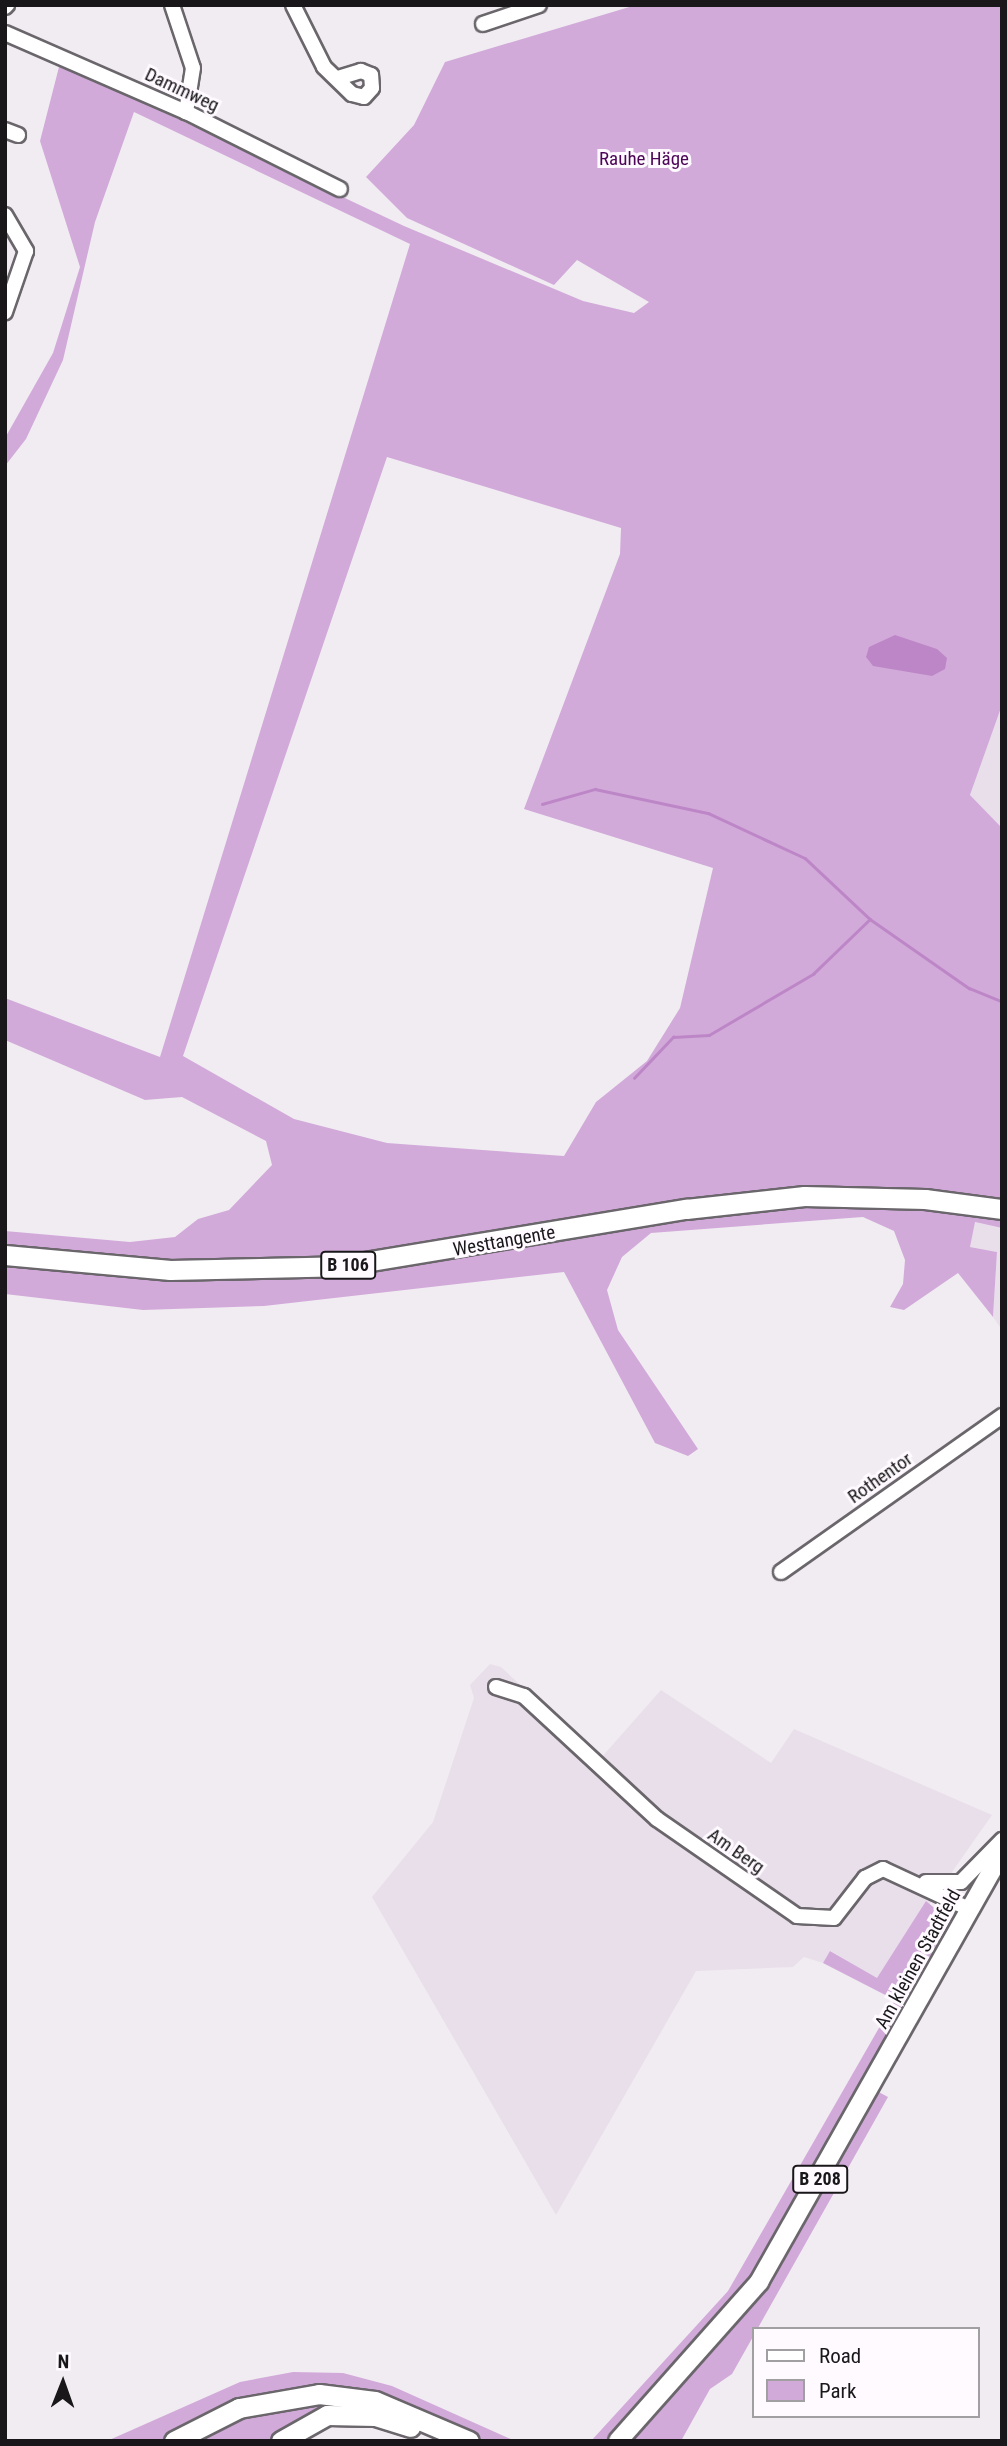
<!DOCTYPE html>
<html>
<head>
<meta charset="utf-8">
<style>
  body { margin:0 }
  #map { position:relative; width:1007px; height:2446px; overflow:hidden; background:#f1ecf2; font-family:"Roboto Condensed",sans-serif }
  div>[style] { position:absolute }
  .built>* { inset:0; background:#e9dfeb }
  .green>* { inset:0; background:#d2aada }
  .water>* { inset:0; background:#bd87c7 }
  .stream>* { height:2.5px; margin:-1.25px; padding:0 1.25px; transform-origin:1.25px; border-radius:1.25px; background:#bd87c7 }
  .roads { filter:drop-shadow(2px 0 #6a666b) drop-shadow(-2px 0 #6a666b) drop-shadow(0 2px #6a666b) drop-shadow(0 -2px #6a666b) }
  .minor>* { height:14px; margin:-7px; padding:0 7px; transform-origin:7px; border-radius:7px; background:#fff }
  .major>* { height:18px; margin:-9px; padding:0 9px; transform-origin:9px; border-radius:9px; background:#fff }
  .highway>* { height:19px; margin:-9.5px; padding:0 9.5px; transform-origin:9.5px; border-radius:9.5px; background:#fff }
  span { translate:-50% -50%; white-space:nowrap; text-align:center; line-height:1.15; -webkit-text-stroke:6px #fefaff; paint-order:stroke }
  .shield-label span { padding:2px 5px; background:#fefaff; border:2px solid; border-radius:5px; -webkit-text-stroke-width:0 }
  .shield-label { font-size:18px; color:#191719; font-weight:700 }
  .street-label { font-size:19px; color:#191719 }
  .park-label { font-size:19px; color:#4c0557 }
  .frame { position:absolute; inset:0; border:7px solid #191719; pointer-events:none }
  .legend { position:absolute; left:752px; top:2327px; width:228px; height:91px; box-sizing:border-box; background:#fefaff; border:2px solid #a29fa3; margin:0; padding:9px 12px; list-style:none; font-size:21px; color:#191719 }
  .legend li { display:flex; align-items:center; gap:14px; height:35px }
  .legend b { width:35px; border:2px solid #a29fa3 }
  .north { position:absolute; left:28px; top:2348px; width:70px; height:70px; -webkit-text-stroke:5px #fefaff; paint-order:stroke; rotate:1deg; font-size:19px; font-weight:700; line-height:28px; text-align:center; color:#191719 }
  .north::after { content:''; display:block; margin:auto; width:24px; height:32px; background:#191719; clip-path:polygon(50% 0,100% 100%,50% 72%,0 100%) }
</style>
</head>
<body>
<div id="map">
  <div class="built">
    <i style="clip-path:polygon(1002px 705px,1002px 828px,970px 795px)"></i>
    <i style="clip-path:polygon(974px 1222px,1002px 1228px,1002px 1330px,993px 1317px,997px 1252px,970px 1247px)"></i>
    <i style="clip-path:polygon(490px 1664px,501px 1667px,600px 1759px,661px 1690px,771px 1763px,794px 1729px,992px 1815px,877px 1979px,831px 1951px,823px 1963px,804px 1957px,793px 1967px,696px 1971px,556px 2215px,372px 1897px,433px 1822px,474px 1698px,470px 1685px)"></i>
  </div>
  <div class="green">
    <i style="clip-path:polygon(evenodd,636px 5px,1002px 5px,1002px 705px,970px 795px,1002px 828px,1002px 1228px,975px 1222px,970px 1247px,997px 1252px,993px 1317px,958px 1273px,904px 1310px,890px 1307px,903px 1284px,905px 1260px,894px 1231px,863px 1217px,651px 1233px,622px 1257px,607px 1290px,618px 1330px,698px 1449px,688px 1456px,655px 1443px,564px 1272px,264px 1306px,143px 1310px,5px 1294px,5px 1262px,300px 1275px,427px 1262px,804px 1196px,340px 1266px,5px 1255px,5px 1231px,130px 1242px,175px 1237px,198px 1219px,229px 1210px,272px 1165px,266px 1141px,182px 1097px,145px 1100px,5px 1040px,5px 998px,160px 1057px,410px 244px,134px 112px,95px 222px,63px 360px,26px 439px,5px 466px,5px 438px,53px 353px,80px 267px,40px 141px,60px 63px,404px 226px,583px 301px,634px 313px,649px 302px,577px 260px,554px 285px,407px 218px,366px 177px,414px 125px,445px 62px,636px 5px,387px 457px,621px 528px,620px 554px,524px 809px,713px 868px,680px 1008px,647px 1061px,596px 1102px,564px 1156px,387px 1143px,294px 1119px,183px 1056px,387px 457px)"></i>
    <i style="clip-path:polygon(926px 1901px,945px 1917px,940px 1937px,781px 2234px,703px 2340px,606px 2441px,591px 2441px,728px 2291px,895px 2000px,823px 1963px,830px 1951px,877px 1978px)"></i>
    <i style="clip-path:polygon(875px 2090px,888px 2097px,732px 2374px,710px 2389px,681px 2441px,628px 2441px,703px 2356px)"></i>
    <i style="clip-path:polygon(293px 2372px,343px 2373px,392px 2386px,515px 2441px,479px 2441px,356px 2393px,194px 2424px,164px 2441px,107px 2441px,240px 2382px)"></i>
    <i style="clip-path:polygon(346px 2400px,299px 2419px,276px 2441px,184px 2441px,246px 2410px)"></i>
  </div>
  <div class="water">
    <i style="clip-path:polygon(895px 635px,937px 649px,947px 658px,945px 669px,932px 676px,873px 666px,866px 657px,869px 647px)"></i>
  </div>
  <div class="stream">
    <i style="left:542px;top:804px;width:55px;rotate:-15.8deg"></i>
    <i style="left:595px;top:789px;width:116px;rotate:12deg"></i>
    <i style="left:708px;top:813px;width:107px;rotate:24.9deg"></i>
    <i style="left:805px;top:858px;width:89px;rotate:43.2deg"></i>
    <i style="left:870px;top:919px;width:121px;rotate:34.9deg"></i>
    <i style="left:969px;top:988px;width:35px;rotate:22deg"></i>
    <i style="left:634px;top:1078px;width:57px;rotate:-46.4deg"></i>
    <i style="left:673px;top:1037px;width:36px;rotate:-3deg"></i>
    <i style="left:709px;top:1035px;width:121px;rotate:-30.4deg"></i>
    <i style="left:813px;top:974px;width:79px;rotate:-44deg"></i>
  </div>
  <div class="roads">
    <div class="minor">
      <i style="left:172px;top:5px;width:66px;rotate:71.6deg"></i>
      <i style="left:193px;top:68px;width:45px;rotate:99deg"></i>
      <i style="left:293px;top:5px;width:69px;rotate:63.4deg"></i>
      <i style="left:324px;top:67px;width:39px;rotate:44deg"></i>
      <i style="left:352px;top:94px;width:12px;rotate:14deg"></i>
      <i style="left:364px;top:97px;width:12px;rotate:-48deg"></i>
      <i style="left:372px;top:88px;width:13px;rotate:-94deg"></i>
      <i style="left:371px;top:75px;width:11px;rotate:-158deg"></i>
      <i style="left:361px;top:71px;width:24px;rotate:163deg"></i>
      <i style="left:5px;top:7px;width:3px;rotate:-45deg"></i>
      <i style="left:483px;top:24px;width:59px;rotate:-18.7deg"></i>
      <i style="left:5px;top:33px;width:197px;rotate:23.6deg"></i>
      <i style="left:186px;top:112px;width:172px;rotate:26.6deg"></i>
      <i style="left:5px;top:130px;width:14px;rotate:21deg"></i>
      <i style="left:5px;top:215px;width:42px;rotate:59.7deg"></i>
      <i style="left:26px;top:251px;width:65px;rotate:109deg"></i>
      <i style="left:781px;top:1572px;width:271px;rotate:-35.2deg"></i>
      <i style="left:496px;top:1687px;width:29px;rotate:18deg"></i>
      <i style="left:524px;top:1696px;width:181px;rotate:42.8deg"></i>
      <i style="left:657px;top:1819px;width:170px;rotate:34.7deg"></i>
      <i style="left:797px;top:1916px;width:37px;rotate:3deg"></i>
      <i style="left:834px;top:1918px;width:51px;rotate:-52.2deg"></i>
      <i style="left:865px;top:1878px;width:20px;rotate:-27deg"></i>
      <i style="left:883px;top:1869px;width:95px;rotate:24.9deg"></i>
      <i style="left:926px;top:1882px;width:35px"></i>
      <i style="left:961px;top:1882px;width:59px;rotate:-45.7deg"></i>
    </div>
    <div class="major">
      <i style="left:618px;top:2441px;width:213px;rotate:-48.4deg"></i>
      <i style="left:759px;top:2282px;width:494px;rotate:-60.5deg"></i>
    </div>
    <div class="highway">
      <i style="left:5px;top:1255px;width:166px;rotate:5.2deg"></i>
      <i style="left:170px;top:1270px;width:170px;rotate:-1.3deg"></i>
      <i style="left:340px;top:1266px;width:351px;rotate:-9.4deg"></i>
      <i style="left:686px;top:1209px;width:119px;rotate:-6.3deg"></i>
      <i style="left:804px;top:1196px;width:121px;rotate:1.4deg"></i>
      <i style="left:925px;top:1199px;width:78px;rotate:7.4deg"></i>
      <i style="left:174px;top:2441px;width:73px;rotate:-26.9deg"></i>
      <i style="left:239px;top:2408px;width:81px;rotate:-9.9deg"></i>
      <i style="left:319px;top:2394px;width:56px;rotate:7.1deg"></i>
      <i style="left:375px;top:2401px;width:102px;rotate:23.1deg"></i>
      <i style="left:281px;top:2441px;width:53px;rotate:-29.5deg"></i>
      <i style="left:327px;top:2415px;width:48px;rotate:1.2deg"></i>
      <i style="left:375px;top:2416px;width:37px;rotate:17deg"></i>
    </div>
  </div>
  <div class="shield-label">
    <span style="left:348px;top:1265px">B 106</span>
    <span style="left:820px;top:2179px">B 208</span>
  </div>
  <div class="street-label">
    <span style="left:182px;top:90px;rotate:25deg">Dammweg</span>
    <span style="left:504px;top:1241px;rotate:-10deg">Westtangente</span>
    <span style="left:880px;top:1478px;rotate:-35deg">Rothentor</span>
    <span style="left:736px;top:1851px;rotate:35deg">Am Berg</span>
    <span style="left:918px;top:1959px;rotate:-61deg">Am kleinen Stadtfeld</span>
  </div>
  <div class="park-label">
    <span style="left:644px;top:159px">Rauhe Häge</span>
  </div>
  <div class="frame"></div>
  <ul class="legend">
  <li><b style="height:9px;background:#fff"></b>Road</li>
  <li><b style="height:19px;background:#d2aada"></b>Park</li>
  </ul>
  <div class="north">N</div>
</div>
</body>
</html>
